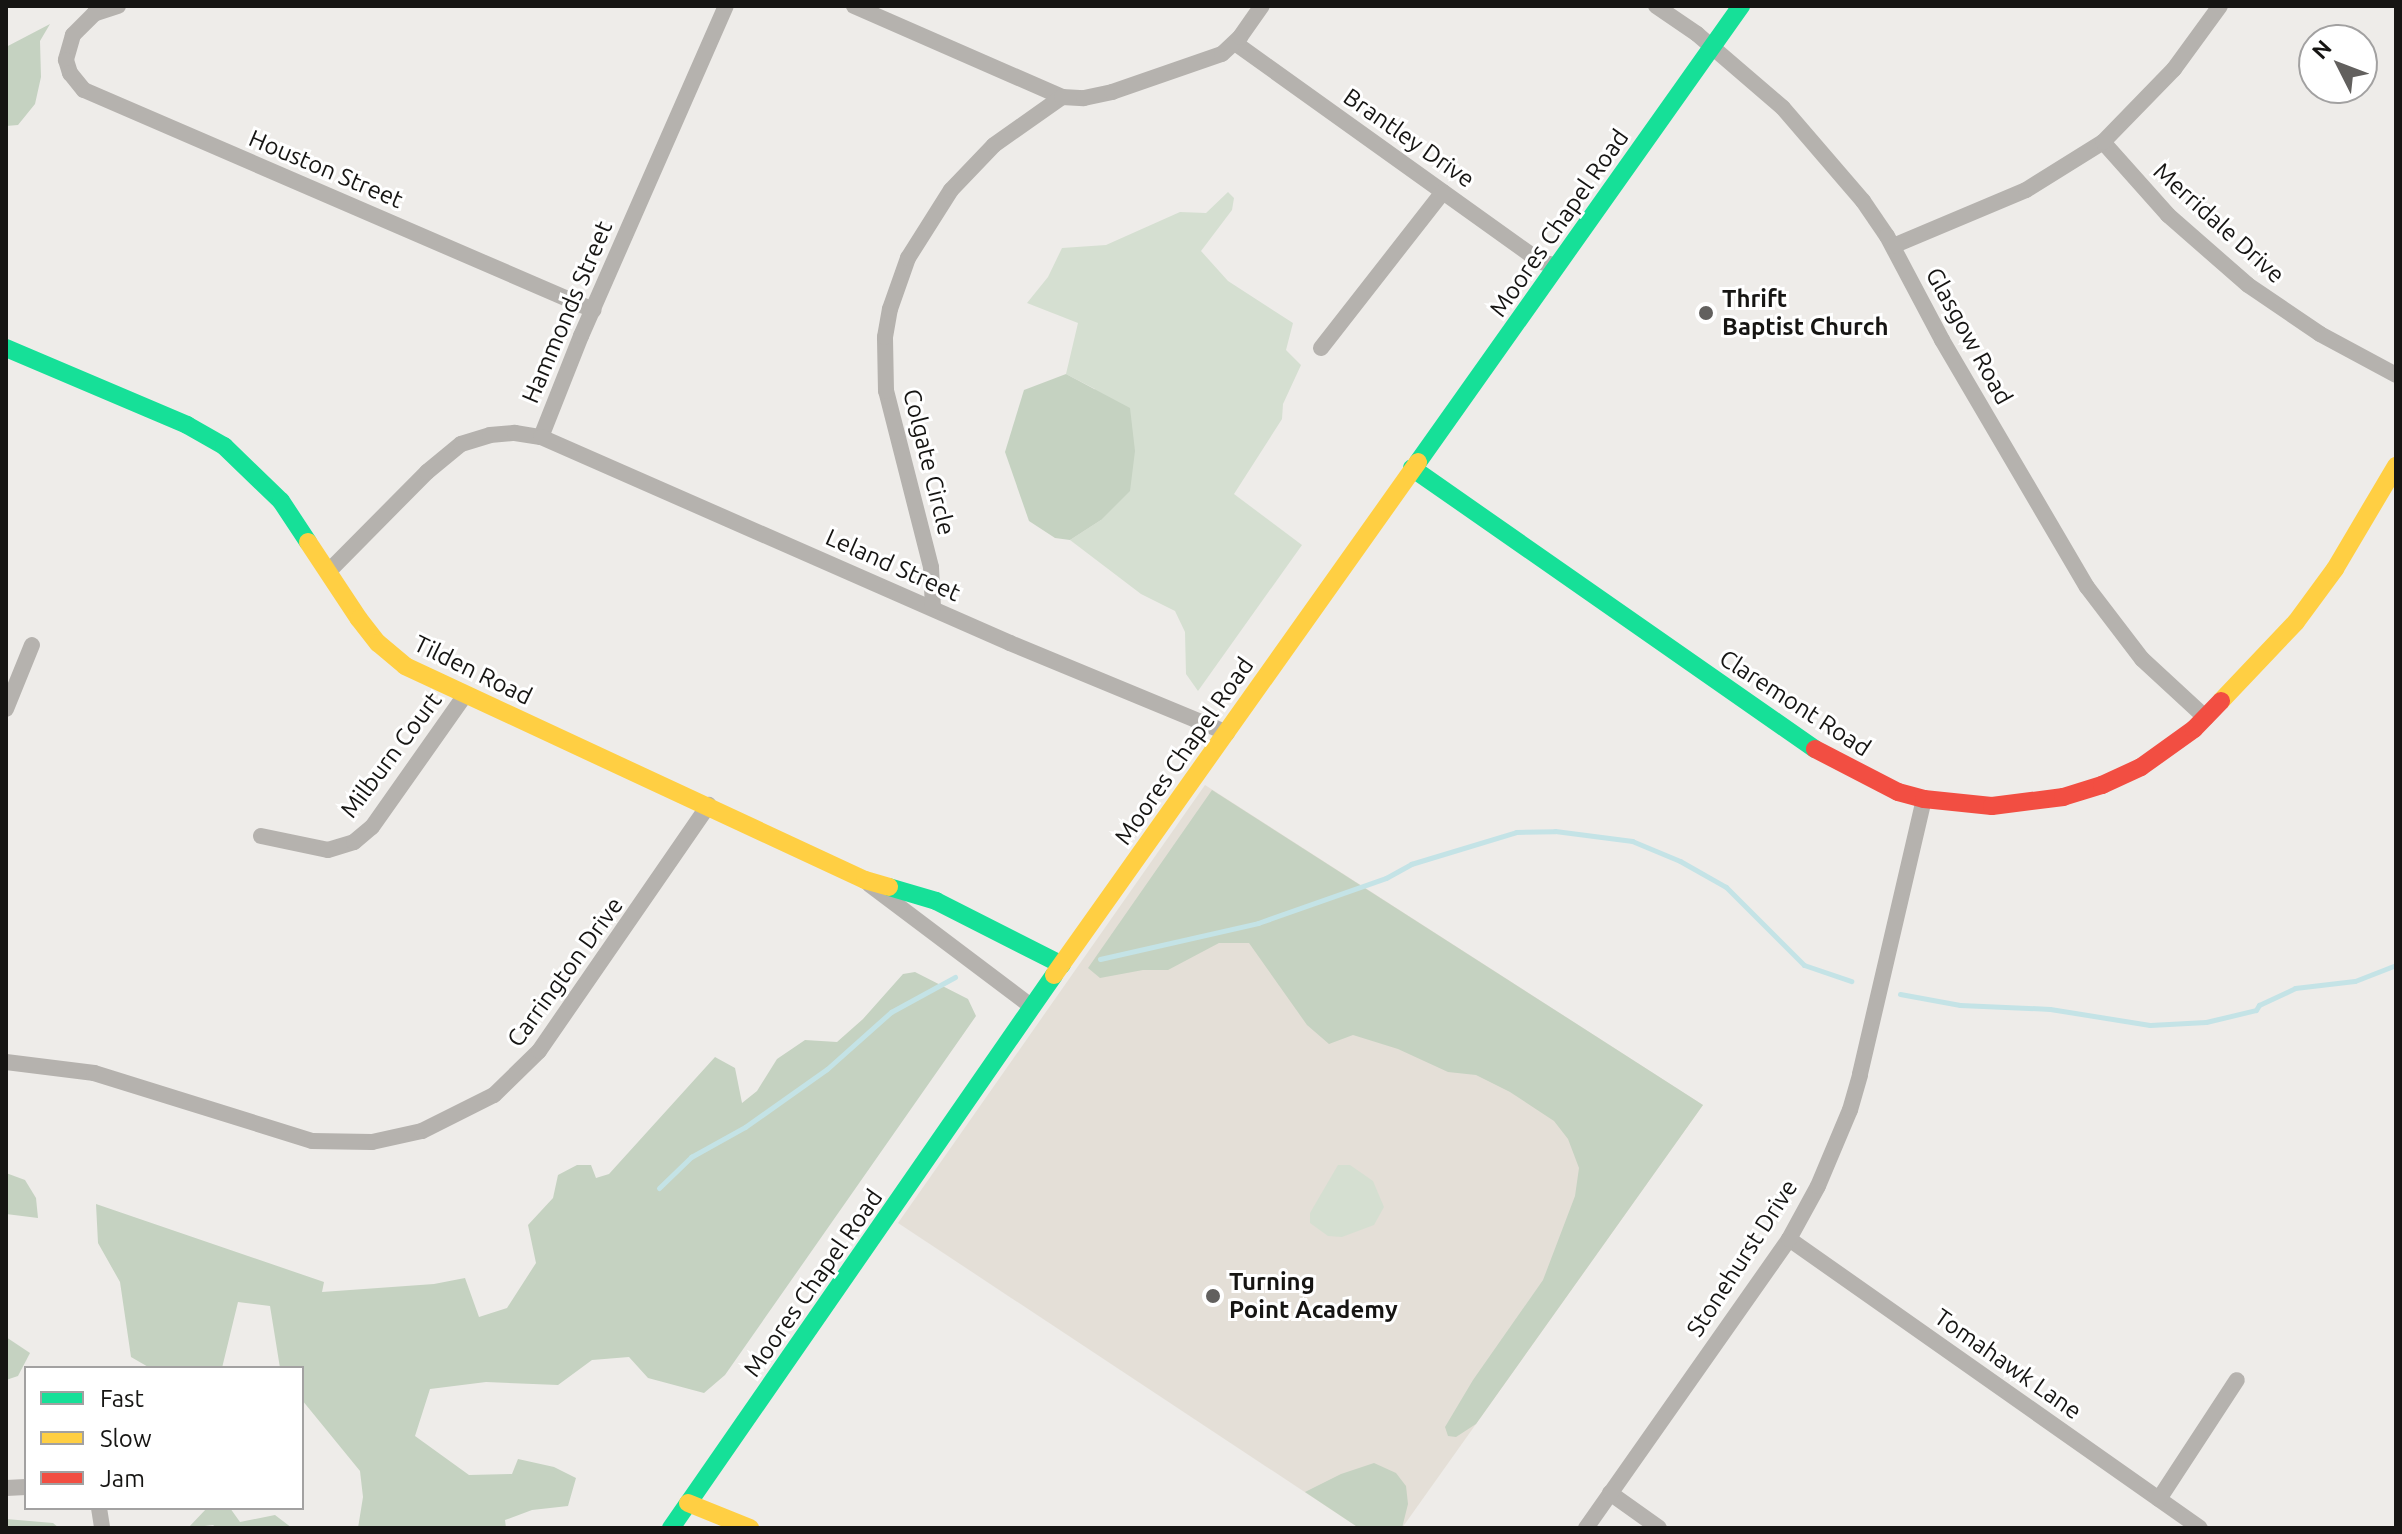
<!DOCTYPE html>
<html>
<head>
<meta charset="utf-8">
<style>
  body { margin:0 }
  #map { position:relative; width:2402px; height:1534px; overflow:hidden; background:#eeece9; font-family:Ubuntu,sans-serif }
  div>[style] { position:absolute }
  .built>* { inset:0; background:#e4dfd7 }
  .green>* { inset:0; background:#d5dfd1 }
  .forest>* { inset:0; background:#c5d2c1 }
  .stream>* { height:5px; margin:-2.5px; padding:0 2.5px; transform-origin:2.5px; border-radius:2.5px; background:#c4e3e6 }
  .street>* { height:16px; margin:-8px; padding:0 8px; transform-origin:8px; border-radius:8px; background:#b5b2ae }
  .fast>* { height:18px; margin:-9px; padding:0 9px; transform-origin:9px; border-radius:9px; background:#16e098 }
  .slow>* { height:18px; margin:-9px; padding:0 9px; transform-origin:9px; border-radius:9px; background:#ffcf43 }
  .jam>* { height:18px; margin:-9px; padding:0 9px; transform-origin:9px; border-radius:9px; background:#f24e42 }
  .dots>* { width:22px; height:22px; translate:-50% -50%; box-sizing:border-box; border:4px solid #fff; border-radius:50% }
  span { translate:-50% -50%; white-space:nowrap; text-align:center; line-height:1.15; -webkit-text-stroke:6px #fff; paint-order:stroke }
  .street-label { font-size:24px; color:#161513 }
  .poi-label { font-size:24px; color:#161513; font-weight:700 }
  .left { translate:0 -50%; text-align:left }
  .frame { position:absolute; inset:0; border:8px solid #161513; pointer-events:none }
  .legend { position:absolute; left:24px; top:1366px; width:280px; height:144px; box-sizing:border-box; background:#fff; border:2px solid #a2a1a1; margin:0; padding:10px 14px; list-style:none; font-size:24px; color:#161513 }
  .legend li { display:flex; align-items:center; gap:16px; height:40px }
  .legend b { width:40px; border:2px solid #a2a1a1 }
  .north { position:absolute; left:2298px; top:24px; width:80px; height:80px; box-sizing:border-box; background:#fff; border:2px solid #a2a1a1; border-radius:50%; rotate:312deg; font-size:22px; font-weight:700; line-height:32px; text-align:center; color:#161513 }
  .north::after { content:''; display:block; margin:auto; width:28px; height:36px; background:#62605e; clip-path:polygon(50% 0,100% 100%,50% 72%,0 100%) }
</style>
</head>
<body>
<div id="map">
  <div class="built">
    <i style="clip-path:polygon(1205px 785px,1703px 1105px,1402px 1528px,1359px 1528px,898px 1223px)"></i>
  </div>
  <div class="green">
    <i style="clip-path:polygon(1228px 192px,1234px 198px,1232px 210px,1201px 251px,1228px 281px,1293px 323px,1286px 350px,1301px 365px,1283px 404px,1282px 419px,1234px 494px,1302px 545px,1198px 691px,1186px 674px,1185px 632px,1175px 611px,1141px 594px,1070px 540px,1101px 520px,1095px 389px,1066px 374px,1078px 323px,1027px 303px,1048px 277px,1062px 248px,1106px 245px,1180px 212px,1206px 213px)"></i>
    <i style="clip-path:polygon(1338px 1165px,1350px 1165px,1373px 1181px,1384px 1207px,1374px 1225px,1342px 1237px,1328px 1236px,1310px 1223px,1310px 1213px)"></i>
  </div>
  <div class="forest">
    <i style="clip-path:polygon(50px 24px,40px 41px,41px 77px,35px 104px,18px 125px,6px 126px,6px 47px)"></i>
    <i style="clip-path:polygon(1066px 374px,1130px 408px,1135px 451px,1130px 491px,1101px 520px,1070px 540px,1055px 538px,1029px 521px,1005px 452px,1024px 390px)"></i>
    <i style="clip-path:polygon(1212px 790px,1703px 1105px,1476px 1424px,1456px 1437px,1448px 1436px,1445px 1427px,1473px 1380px,1543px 1280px,1575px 1196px,1579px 1168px,1568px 1139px,1554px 1121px,1510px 1092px,1476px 1075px,1448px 1072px,1398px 1049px,1353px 1035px,1329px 1044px,1307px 1025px,1249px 943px,1219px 943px,1168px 970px,1143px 970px,1100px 978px,1088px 968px)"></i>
    <i style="clip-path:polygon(915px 972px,968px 999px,976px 1016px,725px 1375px,704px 1393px,648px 1378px,629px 1357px,592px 1360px,558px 1385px,486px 1382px,430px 1389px,415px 1436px,469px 1475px,512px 1474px,518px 1459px,554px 1467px,576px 1478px,568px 1506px,532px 1510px,505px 1520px,506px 1528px,358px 1528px,363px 1497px,360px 1471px,302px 1400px,302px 1368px,280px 1368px,270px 1306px,238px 1302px,222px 1368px,150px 1368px,131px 1357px,120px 1282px,98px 1243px,96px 1204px,324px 1282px,322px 1292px,434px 1284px,465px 1278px,479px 1317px,507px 1308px,536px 1263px,528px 1225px,553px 1198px,558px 1175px,577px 1165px,591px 1165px,596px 1178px,609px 1174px,715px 1057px,735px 1068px,742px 1103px,757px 1091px,777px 1059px,805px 1040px,837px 1042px,863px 1019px,903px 974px)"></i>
    <i style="clip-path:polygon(6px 1173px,25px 1180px,36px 1198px,38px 1218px,6px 1214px)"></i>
    <i style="clip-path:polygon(6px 1337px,30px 1353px,18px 1376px,6px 1380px)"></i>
    <i style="clip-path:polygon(1374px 1463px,1396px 1473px,1406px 1486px,1408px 1504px,1402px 1528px,1359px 1528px,1305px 1492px,1341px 1474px)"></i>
    <i style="clip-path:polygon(207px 1508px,230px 1508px,240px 1522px,275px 1515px,292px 1528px,217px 1528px,213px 1525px,188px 1528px)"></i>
    <i style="clip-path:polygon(6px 1519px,53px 1523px,59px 1528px,6px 1528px)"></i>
  </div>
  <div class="stream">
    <i style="left:1100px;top:959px;width:162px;rotate:-12.8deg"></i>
    <i style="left:1258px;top:923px;width:136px;rotate:-19.4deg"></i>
    <i style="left:1386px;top:878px;width:29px;rotate:-29deg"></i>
    <i style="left:1411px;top:864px;width:110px;rotate:-16.9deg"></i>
    <i style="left:1516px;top:832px;width:39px;rotate:-1deg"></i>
    <i style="left:1555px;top:831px;width:78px;rotate:7.4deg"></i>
    <i style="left:1632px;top:841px;width:52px;rotate:22.6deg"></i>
    <i style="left:1680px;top:861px;width:53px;rotate:29.5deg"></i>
    <i style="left:1726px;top:887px;width:110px;rotate:45deg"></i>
    <i style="left:1804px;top:965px;width:50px;rotate:18.8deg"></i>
    <i style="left:1900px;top:994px;width:61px;rotate:10.4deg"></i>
    <i style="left:1960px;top:1005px;width:90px;rotate:2.5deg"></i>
    <i style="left:2050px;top:1009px;width:101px;rotate:9.1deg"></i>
    <i style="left:2150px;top:1025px;width:56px;rotate:-3.1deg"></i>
    <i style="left:2206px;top:1022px;width:51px;rotate:-13.5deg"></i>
    <i style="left:2256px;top:1010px;width:6px;rotate:-59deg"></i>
    <i style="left:2259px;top:1005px;width:40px;rotate:-25deg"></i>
    <i style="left:2295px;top:988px;width:60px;rotate:-6.7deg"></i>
    <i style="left:2355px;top:981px;width:44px;rotate:-21.3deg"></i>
    <i style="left:659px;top:1188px;width:45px;rotate:-44.1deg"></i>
    <i style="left:691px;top:1157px;width:62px;rotate:-29.1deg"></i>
    <i style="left:745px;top:1127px;width:100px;rotate:-35.3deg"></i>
    <i style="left:827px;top:1069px;width:86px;rotate:-41.7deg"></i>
    <i style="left:891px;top:1012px;width:73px;rotate:-28.7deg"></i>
  </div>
  <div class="street">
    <i style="left:118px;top:6px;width:25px;rotate:162deg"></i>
    <i style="left:94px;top:14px;width:30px;rotate:135deg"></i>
    <i style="left:73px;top:35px;width:26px;rotate:106deg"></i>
    <i style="left:66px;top:60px;width:14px;rotate:73deg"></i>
    <i style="left:70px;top:73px;width:22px;rotate:51deg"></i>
    <i style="left:84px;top:90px;width:555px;rotate:23.37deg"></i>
    <i style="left:854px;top:6px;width:227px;rotate:23.6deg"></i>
    <i style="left:1656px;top:6px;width:50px;rotate:34.3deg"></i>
    <i style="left:1697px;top:34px;width:113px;rotate:40.7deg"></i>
    <i style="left:1783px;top:108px;width:123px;rotate:49.3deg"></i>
    <i style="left:1863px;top:201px;width:42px;rotate:55.6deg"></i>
    <i style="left:1887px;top:236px;width:118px;rotate:62.1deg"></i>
    <i style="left:1942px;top:340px;width:286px;rotate:59.6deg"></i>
    <i style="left:2087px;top:587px;width:91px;rotate:52.6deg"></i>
    <i style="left:2142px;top:659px;width:87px;rotate:42.7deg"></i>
    <i style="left:1235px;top:43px;width:376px;rotate:35.6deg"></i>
    <i style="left:1541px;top:262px;width:17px;rotate:13deg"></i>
    <i style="left:2103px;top:142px;width:98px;rotate:48.3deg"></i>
    <i style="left:2168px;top:215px;width:106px;rotate:41.2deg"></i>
    <i style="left:2248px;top:285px;width:87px;rotate:34.2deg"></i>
    <i style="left:2320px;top:334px;width:86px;rotate:28.3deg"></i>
    <i style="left:1893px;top:246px;width:144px;rotate:-22.8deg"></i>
    <i style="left:2026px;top:190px;width:91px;rotate:-31.9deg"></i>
    <i style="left:2103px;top:142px;width:102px;rotate:-45.8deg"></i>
    <i style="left:2174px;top:69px;width:78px;rotate:-53.9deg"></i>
    <i style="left:1321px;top:348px;width:198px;rotate:-52deg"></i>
    <i style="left:541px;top:437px;width:109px;rotate:-68.4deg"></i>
    <i style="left:581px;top:336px;width:360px;rotate:-66.3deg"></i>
    <i style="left:328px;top:572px;width:141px;rotate:-45.3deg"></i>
    <i style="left:427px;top:472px;width:44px;rotate:-39.5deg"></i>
    <i style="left:461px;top:444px;width:30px;rotate:-17deg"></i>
    <i style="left:490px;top:435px;width:25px;rotate:-5deg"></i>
    <i style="left:515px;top:433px;width:26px;rotate:9deg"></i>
    <i style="left:541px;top:437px;width:512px;rotate:23.71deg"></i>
    <i style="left:1010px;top:643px;width:235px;rotate:22.5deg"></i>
    <i style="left:933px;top:608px;width:41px;rotate:-92.8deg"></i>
    <i style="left:931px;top:567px;width:182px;rotate:-104.3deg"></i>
    <i style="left:886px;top:391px;width:54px;rotate:-91.1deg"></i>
    <i style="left:885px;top:337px;width:28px;rotate:-80deg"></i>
    <i style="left:890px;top:309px;width:54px;rotate:-70.6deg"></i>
    <i style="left:908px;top:258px;width:80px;rotate:-57.7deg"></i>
    <i style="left:951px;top:190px;width:62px;rotate:-46.3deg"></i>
    <i style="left:994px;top:145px;width:83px;rotate:-35.2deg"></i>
    <i style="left:1062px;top:97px;width:22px;rotate:3deg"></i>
    <i style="left:1084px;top:98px;width:29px;rotate:-12deg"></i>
    <i style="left:1112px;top:92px;width:116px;rotate:-19.1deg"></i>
    <i style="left:1222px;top:54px;width:25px;rotate:-43deg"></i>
    <i style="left:1240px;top:37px;width:38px;rotate:-55deg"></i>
    <i style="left:6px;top:709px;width:69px;rotate:-67.9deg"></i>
    <i style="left:261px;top:836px;width:68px;rotate:11.8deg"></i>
    <i style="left:328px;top:850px;width:27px;rotate:-17deg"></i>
    <i style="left:354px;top:842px;width:23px;rotate:-40deg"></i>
    <i style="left:372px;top:827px;width:161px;rotate:-54.8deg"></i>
    <i style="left:869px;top:884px;width:204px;rotate:37deg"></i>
    <i style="left:6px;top:1062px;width:89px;rotate:7.1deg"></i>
    <i style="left:94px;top:1073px;width:228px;rotate:17.3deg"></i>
    <i style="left:312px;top:1141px;width:60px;rotate:1deg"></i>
    <i style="left:372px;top:1142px;width:51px;rotate:-12.4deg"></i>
    <i style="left:422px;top:1131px;width:80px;rotate:-26.6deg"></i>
    <i style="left:494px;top:1095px;width:63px;rotate:-44.4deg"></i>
    <i style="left:539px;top:1051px;width:299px;rotate:-55.4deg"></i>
    <i style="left:1789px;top:1239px;width:502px;rotate:35.11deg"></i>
    <i style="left:6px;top:1488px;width:20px;rotate:-3deg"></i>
    <i style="left:1610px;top:1493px;width:60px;rotate:35.5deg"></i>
    <i style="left:2159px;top:1499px;width:142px;rotate:-56.8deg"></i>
    <i style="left:99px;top:1508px;width:20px;rotate:81deg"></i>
    <i style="left:1586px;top:1528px;width:353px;rotate:-54.9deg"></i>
    <i style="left:1789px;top:1239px;width:60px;rotate:-61.3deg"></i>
    <i style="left:1818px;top:1186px;width:82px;rotate:-67.2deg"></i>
    <i style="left:1850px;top:1110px;width:37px;rotate:-74deg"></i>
    <i style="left:1860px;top:1074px;width:282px;rotate:-76.9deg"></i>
  </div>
  <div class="fast">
    <i style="left:6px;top:348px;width:197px;rotate:23deg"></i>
    <i style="left:187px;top:425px;width:43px;rotate:29.6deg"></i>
    <i style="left:224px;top:446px;width:79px;rotate:44deg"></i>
    <i style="left:281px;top:501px;width:49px;rotate:56.6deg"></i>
    <i style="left:1418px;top:462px;width:559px;rotate:-54.69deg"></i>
    <i style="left:1412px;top:468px;width:491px;rotate:34.9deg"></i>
    <i style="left:889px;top:887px;width:49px;rotate:16.6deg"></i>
    <i style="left:936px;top:901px;width:141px;rotate:26.9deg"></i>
    <i style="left:671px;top:1528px;width:673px;rotate:-55.29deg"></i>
  </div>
  <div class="slow">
    <i style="left:308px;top:542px;width:92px;rotate:56.5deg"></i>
    <i style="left:359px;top:619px;width:31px;rotate:52deg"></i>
    <i style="left:378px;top:643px;width:35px;rotate:40deg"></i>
    <i style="left:405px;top:666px;width:507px;rotate:24.95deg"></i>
    <i style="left:865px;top:880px;width:25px;rotate:16deg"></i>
    <i style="left:2221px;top:701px;width:109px;rotate:-46.5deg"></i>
    <i style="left:2296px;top:622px;width:66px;rotate:-53.7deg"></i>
    <i style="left:2335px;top:569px;width:120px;rotate:-59.4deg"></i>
    <i style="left:1054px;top:975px;width:629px;rotate:-54.64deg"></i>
    <i style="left:688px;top:1503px;width:67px;rotate:22deg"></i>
  </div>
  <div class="jam">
    <i style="left:1815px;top:749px;width:93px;rotate:27.4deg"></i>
    <i style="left:1898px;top:792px;width:27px;rotate:15deg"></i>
    <i style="left:1924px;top:799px;width:68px;rotate:5.9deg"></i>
    <i style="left:1992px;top:806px;width:72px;rotate:-7.2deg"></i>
    <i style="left:2063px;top:797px;width:41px;rotate:-17.1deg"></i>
    <i style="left:2102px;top:785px;width:43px;rotate:-24.8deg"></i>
    <i style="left:2141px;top:767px;width:65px;rotate:-35.6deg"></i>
    <i style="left:2194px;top:729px;width:39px;rotate:-46deg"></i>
  </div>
  <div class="dots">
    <i style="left:1706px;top:313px;background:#62605e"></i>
    <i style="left:1213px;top:1296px;background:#62605e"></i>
  </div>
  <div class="street-label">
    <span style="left:1409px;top:138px;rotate:35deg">Brantley Drive</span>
    <span style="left:326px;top:169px;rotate:23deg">Houston Street</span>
    <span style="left:1559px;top:223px;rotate:-55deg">Moores Chapel Road</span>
    <span style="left:2219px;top:223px;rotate:42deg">Merridale Drive</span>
    <span style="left:567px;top:312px;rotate:-67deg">Hammonds Street</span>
    <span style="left:1969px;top:336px;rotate:61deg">Glasgow Road</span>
    <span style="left:929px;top:462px;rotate:76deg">Colgate Circle</span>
    <span style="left:893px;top:565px;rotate:24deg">Leland Street</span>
    <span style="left:473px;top:670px;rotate:26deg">Tilden Road</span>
    <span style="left:1795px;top:703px;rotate:33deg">Claremont Road</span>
    <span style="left:1184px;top:751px;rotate:-55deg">Moores Chapel Road</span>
    <span style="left:391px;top:755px;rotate:-53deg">Milburn Court</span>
    <span style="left:565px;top:972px;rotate:-54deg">Carrington Drive</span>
    <span style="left:1742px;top:1258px;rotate:-57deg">Stonehurst Drive</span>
    <span style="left:813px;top:1283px;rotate:-55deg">Moores Chapel Road</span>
    <span style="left:2008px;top:1364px;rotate:35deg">Tomahawk Lane</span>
  </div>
  <div class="poi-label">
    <span class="left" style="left:1722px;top:313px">Thrift<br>Baptist Church</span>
    <span class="left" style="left:1229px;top:1296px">Turning<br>Point Academy</span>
  </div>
  <div class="frame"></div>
  <ul class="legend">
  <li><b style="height:10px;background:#16e098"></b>Fast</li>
  <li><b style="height:10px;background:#ffcf43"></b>Slow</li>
  <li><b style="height:10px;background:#f24e42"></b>Jam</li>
  </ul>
  <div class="north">N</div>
</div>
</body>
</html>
